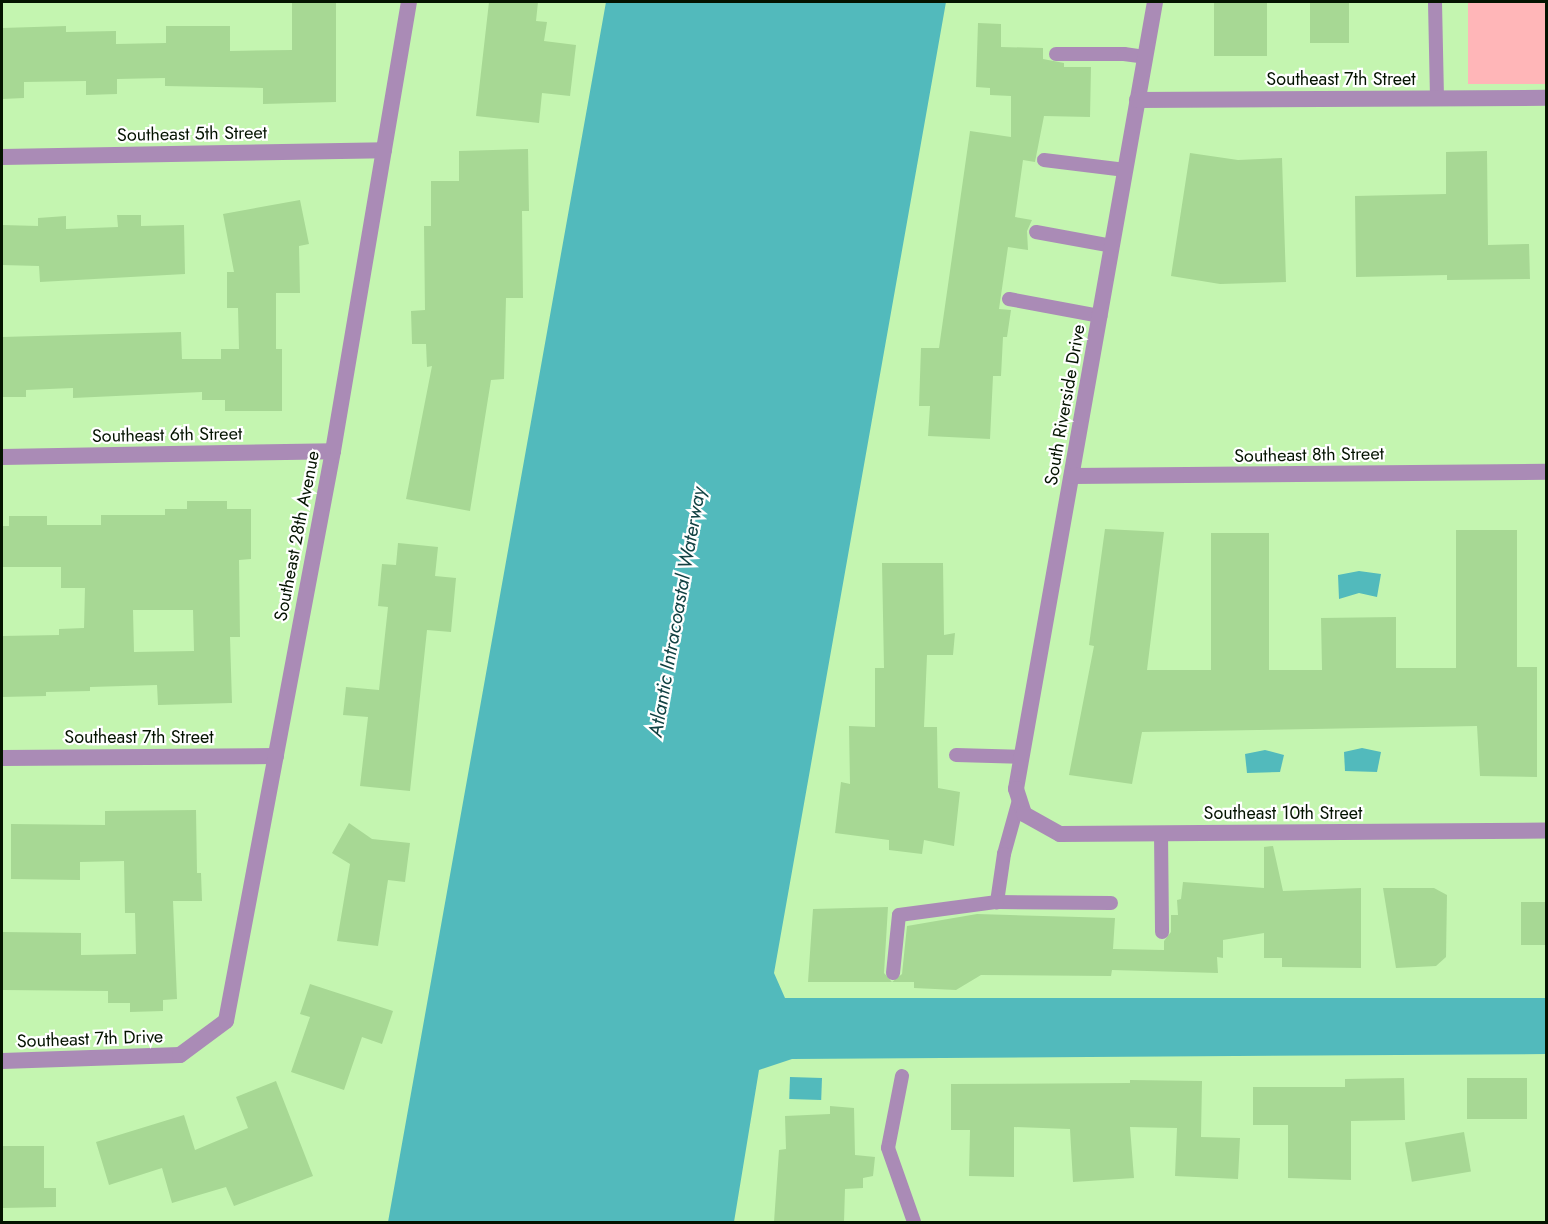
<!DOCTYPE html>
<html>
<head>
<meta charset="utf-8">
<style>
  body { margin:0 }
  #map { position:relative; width:1548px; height:1224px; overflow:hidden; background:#c4f5b0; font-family:Jost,sans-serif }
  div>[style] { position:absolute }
  .green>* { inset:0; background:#ffb6b8; transform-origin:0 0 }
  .water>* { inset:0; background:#52babc; transform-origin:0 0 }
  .building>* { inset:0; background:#a7d894; transform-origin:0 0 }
  .service>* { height:14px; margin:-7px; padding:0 7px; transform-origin:7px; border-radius:7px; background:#aa8bb6 }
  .minor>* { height:16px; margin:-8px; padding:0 8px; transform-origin:8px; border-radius:8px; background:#aa8bb6 }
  span { translate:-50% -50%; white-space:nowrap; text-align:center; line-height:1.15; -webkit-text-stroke:4.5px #fff; paint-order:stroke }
  .street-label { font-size:18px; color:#041300 }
  .water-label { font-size:20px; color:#124243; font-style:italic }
  .frame { position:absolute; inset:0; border:3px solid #041300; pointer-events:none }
</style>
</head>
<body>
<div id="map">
  <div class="green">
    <i style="left:1468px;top:2px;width:78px;height:82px"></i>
  </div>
  <div class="water">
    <i style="clip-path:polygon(606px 2px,946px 2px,774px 973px,785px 998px,1546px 998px,1546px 1054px,792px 1059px,759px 1070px,734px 1222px,388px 1222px)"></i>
    <i style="clip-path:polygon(1359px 571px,1381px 574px,1377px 597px,1359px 593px,1339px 599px,1338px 575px)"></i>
    <i style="clip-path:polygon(1362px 748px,1381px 752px,1377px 772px,1345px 771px,1344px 752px)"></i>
    <i style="clip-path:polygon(1265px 750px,1284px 755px,1280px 772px,1247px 773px,1245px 754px)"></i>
    <i style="left:790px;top:1077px;width:32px;height:22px;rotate:2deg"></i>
  </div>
  <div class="building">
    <i style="clip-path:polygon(292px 2px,336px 2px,336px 102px,263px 104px,263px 88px,165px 86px,165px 78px,117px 79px,117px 94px,86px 95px,86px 81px,24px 82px,24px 98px,2px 99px,2px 28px,66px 26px,66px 32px,116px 31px,116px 44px,166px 43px,166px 26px,230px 26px,230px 51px,292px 50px)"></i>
    <i style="clip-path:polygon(489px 2px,538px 2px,536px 21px,547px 22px,544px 41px,576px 45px,570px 96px,542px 93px,539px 123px,476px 116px)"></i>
    <i style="left:1214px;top:2px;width:53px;height:54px"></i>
    <i style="left:1310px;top:2px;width:39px;height:41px"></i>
    <i style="clip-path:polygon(978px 23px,1001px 24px,1001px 47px,1043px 48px,1043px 59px,1064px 63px,1064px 67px,1091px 67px,1090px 117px,1044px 116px,1035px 162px,1023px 160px,1015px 217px,1032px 220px,1027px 231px,1028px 250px,1008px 247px,999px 309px,1011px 310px,1007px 337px,1003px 337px,1001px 376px,993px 376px,990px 439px,928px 436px,930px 406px,919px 406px,921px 348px,939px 348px,970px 131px,1011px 137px,1011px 96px,990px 95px,990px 88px,976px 87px)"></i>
    <i style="clip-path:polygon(528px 149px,529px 211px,522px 211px,523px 298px,506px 298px,504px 379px,491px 380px,470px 511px,406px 499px,432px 366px,427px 367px,426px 344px,412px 344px,411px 311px,425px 310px,424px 226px,431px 226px,431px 181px,459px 181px,459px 151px)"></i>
    <i style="clip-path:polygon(1487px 151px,1488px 245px,1529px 244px,1530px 279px,1447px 280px,1447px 275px,1356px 277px,1355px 196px,1446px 194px,1446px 152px)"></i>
    <i style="clip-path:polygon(1190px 153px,1238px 160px,1282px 158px,1286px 282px,1220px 284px,1171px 276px)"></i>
    <i style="clip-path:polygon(300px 200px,309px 244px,299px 246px,300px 293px,276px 293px,276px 349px,282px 349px,282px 411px,225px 411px,225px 400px,202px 400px,202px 392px,73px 398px,73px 388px,26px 390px,26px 397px,3px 397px,2px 337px,181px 332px,182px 359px,221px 359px,221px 349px,239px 349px,238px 308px,227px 308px,227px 272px,234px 272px,223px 214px)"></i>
    <i style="clip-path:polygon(117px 215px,141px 215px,141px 226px,184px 225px,185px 274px,40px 282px,39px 266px,2px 265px,2px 225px,38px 226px,38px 218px,66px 216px,66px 229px,118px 227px)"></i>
    <i style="clip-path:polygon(evenodd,187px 501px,227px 501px,227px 509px,251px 509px,251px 559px,239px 560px,240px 637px,230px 637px,232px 703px,158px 705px,157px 685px,90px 687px,90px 691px,46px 692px,46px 696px,2px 697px,2px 636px,59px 635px,59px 629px,84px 628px,85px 588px,61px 588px,61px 567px,2px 567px,2px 526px,9px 526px,9px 516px,47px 516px,47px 525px,101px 525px,101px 515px,165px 515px,165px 509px,187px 509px,187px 501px,133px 610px,193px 610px,194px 651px,134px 652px,133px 610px)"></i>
    <i style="clip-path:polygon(1105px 529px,1164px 532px,1147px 670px,1211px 670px,1211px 533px,1269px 533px,1269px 670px,1322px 670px,1321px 618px,1396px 617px,1396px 668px,1456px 668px,1456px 530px,1517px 530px,1517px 667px,1537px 667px,1537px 777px,1480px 776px,1477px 726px,1142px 732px,1132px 784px,1069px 775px,1094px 646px,1089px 645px)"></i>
    <i style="clip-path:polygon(398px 543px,438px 547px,435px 576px,456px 578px,451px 632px,427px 630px,410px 791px,360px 786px,368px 717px,343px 715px,346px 687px,379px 690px,388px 607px,378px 606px,382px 564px,396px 565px)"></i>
    <i style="clip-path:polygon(882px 563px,943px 563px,944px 635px,955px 633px,953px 655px,927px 655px,924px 727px,937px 727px,938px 788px,960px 792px,954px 846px,924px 840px,922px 854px,889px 850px,889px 840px,835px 833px,841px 782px,850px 784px,849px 726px,875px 727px,875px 668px,884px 668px)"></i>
    <i style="clip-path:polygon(196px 810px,197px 873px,201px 873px,202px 901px,173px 901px,177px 999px,163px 1000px,163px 1011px,130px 1012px,130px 1003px,108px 1003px,108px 991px,2px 990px,2px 932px,81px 933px,81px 955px,136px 954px,135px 913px,125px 913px,124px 861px,80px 862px,80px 880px,11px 879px,11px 824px,105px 825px,105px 811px)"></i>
    <i style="clip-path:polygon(349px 823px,372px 839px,410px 843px,405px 882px,388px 880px,378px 946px,337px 941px,350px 864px,332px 853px)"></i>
    <i style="clip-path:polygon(1273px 846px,1283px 891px,1361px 888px,1361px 968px,1282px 967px,1282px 958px,1264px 958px,1264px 933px,1223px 940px,1223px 958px,1217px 957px,1218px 973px,1112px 970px,1111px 976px,981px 975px,956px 990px,914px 988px,914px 982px,808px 982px,813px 909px,888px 907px,884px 973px,892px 982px,902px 974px,907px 926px,977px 914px,1115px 918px,1113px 949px,1164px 950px,1164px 941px,1171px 932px,1171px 915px,1178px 915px,1177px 900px,1181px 899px,1183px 882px,1264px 888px,1264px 847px)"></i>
    <i style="clip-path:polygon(1383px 888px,1434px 888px,1447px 895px,1446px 957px,1436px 966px,1396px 968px)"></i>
    <i style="left:1521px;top:902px;width:25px;height:43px"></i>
    <i style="clip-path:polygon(310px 984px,393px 1011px,382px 1044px,362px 1037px,344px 1090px,291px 1072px,310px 1017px,300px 1014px)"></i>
    <i style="clip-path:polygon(1404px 1078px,1405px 1120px,1351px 1121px,1351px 1180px,1288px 1178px,1288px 1125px,1253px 1125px,1253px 1087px,1345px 1087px,1345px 1079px)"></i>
    <i style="left:1467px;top:1078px;width:60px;height:41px"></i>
    <i style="clip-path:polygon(1130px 1080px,1202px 1081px,1201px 1137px,1240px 1138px,1238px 1179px,1175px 1176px,1177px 1128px,1130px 1127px,1134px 1178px,1073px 1182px,1070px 1129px,1014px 1127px,1014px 1177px,969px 1176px,970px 1130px,951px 1130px,951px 1084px,1130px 1083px)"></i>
    <i style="clip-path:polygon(276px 1081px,313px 1176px,234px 1206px,226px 1187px,172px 1203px,162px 1168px,109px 1185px,96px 1142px,184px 1115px,195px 1150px,248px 1128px,236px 1097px)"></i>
    <i style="clip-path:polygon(830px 1106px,854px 1108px,855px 1155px,875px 1157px,873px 1176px,863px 1178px,863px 1188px,845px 1189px,844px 1222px,774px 1222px,779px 1150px,786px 1149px,785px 1116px,830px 1114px)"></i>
    <i style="left:1464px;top:1132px;width:40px;height:60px;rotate:80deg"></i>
    <i style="clip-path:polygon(2px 1146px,44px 1146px,44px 1188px,56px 1188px,56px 1207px,2px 1208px)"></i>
  </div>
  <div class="service">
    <i style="left:1435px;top:2px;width:96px;rotate:88.8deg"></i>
    <i style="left:1056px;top:54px;width:68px"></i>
    <i style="left:1124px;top:54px;width:21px;rotate:8deg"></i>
    <i style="left:1044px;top:160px;width:82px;rotate:7deg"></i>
    <i style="left:1036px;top:232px;width:77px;rotate:10.4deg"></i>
    <i style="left:1009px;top:299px;width:93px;rotate:10.6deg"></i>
    <i style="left:956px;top:755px;width:66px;rotate:1.7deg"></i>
    <i style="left:1019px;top:800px;width:56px;rotate:105.5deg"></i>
    <i style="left:1004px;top:854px;width:49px;rotate:98.3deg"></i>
    <i style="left:997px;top:902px;width:114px;rotate:0.5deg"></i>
    <i style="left:1161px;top:833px;width:99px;rotate:89.4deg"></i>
    <i style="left:893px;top:973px;width:58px;rotate:-84.1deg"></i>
    <i style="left:899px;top:915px;width:99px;rotate:-7.6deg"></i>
    <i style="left:902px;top:1076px;width:73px;rotate:101deg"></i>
    <i style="left:888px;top:1148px;width:78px;rotate:70.6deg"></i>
  </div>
  <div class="minor">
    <i style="left:1155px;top:2px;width:799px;rotate:100.02deg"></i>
    <i style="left:1016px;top:789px;width:26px;rotate:72deg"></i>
    <i style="left:1024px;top:814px;width:41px;rotate:29.1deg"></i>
    <i style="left:1060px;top:834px;width:486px;rotate:-0.4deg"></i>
    <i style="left:1137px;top:100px;width:409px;rotate:-0.3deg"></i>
    <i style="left:2px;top:157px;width:382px;rotate:-1deg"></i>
    <i style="left:2px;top:457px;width:331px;rotate:-1deg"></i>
    <i style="left:1073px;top:476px;width:473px;rotate:-0.5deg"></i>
    <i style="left:2px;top:758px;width:274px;rotate:-0.4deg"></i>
    <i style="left:2px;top:1061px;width:178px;rotate:-1.9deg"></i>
    <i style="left:180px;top:1055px;width:57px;rotate:-36.5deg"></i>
    <i style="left:226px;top:1021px;width:580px;rotate:-79.37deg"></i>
    <i style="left:333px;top:451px;width:455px;rotate:-80.4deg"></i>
  </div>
  <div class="street-label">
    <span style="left:1341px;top:79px">Southeast 7th Street</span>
    <span style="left:192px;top:134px;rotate:-1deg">Southeast 5th Street</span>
    <span style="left:1065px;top:405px;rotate:-80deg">South Riverside Drive</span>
    <span style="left:167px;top:435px;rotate:-1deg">Southeast 6th Street</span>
    <span style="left:1309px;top:455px;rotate:-1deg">Southeast 8th Street</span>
    <span style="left:297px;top:536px;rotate:-79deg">Southeast 28th Avenue</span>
    <span style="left:139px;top:737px">Southeast 7th Street</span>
    <span style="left:1283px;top:813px">Southeast 10th Street</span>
    <span style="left:90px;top:1039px;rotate:-2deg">Southeast 7th Drive</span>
  </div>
  <div class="water-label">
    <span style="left:677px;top:612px;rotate:-80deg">Atlantic Intracoastal Waterway</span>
  </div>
  <div class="frame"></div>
</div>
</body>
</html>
